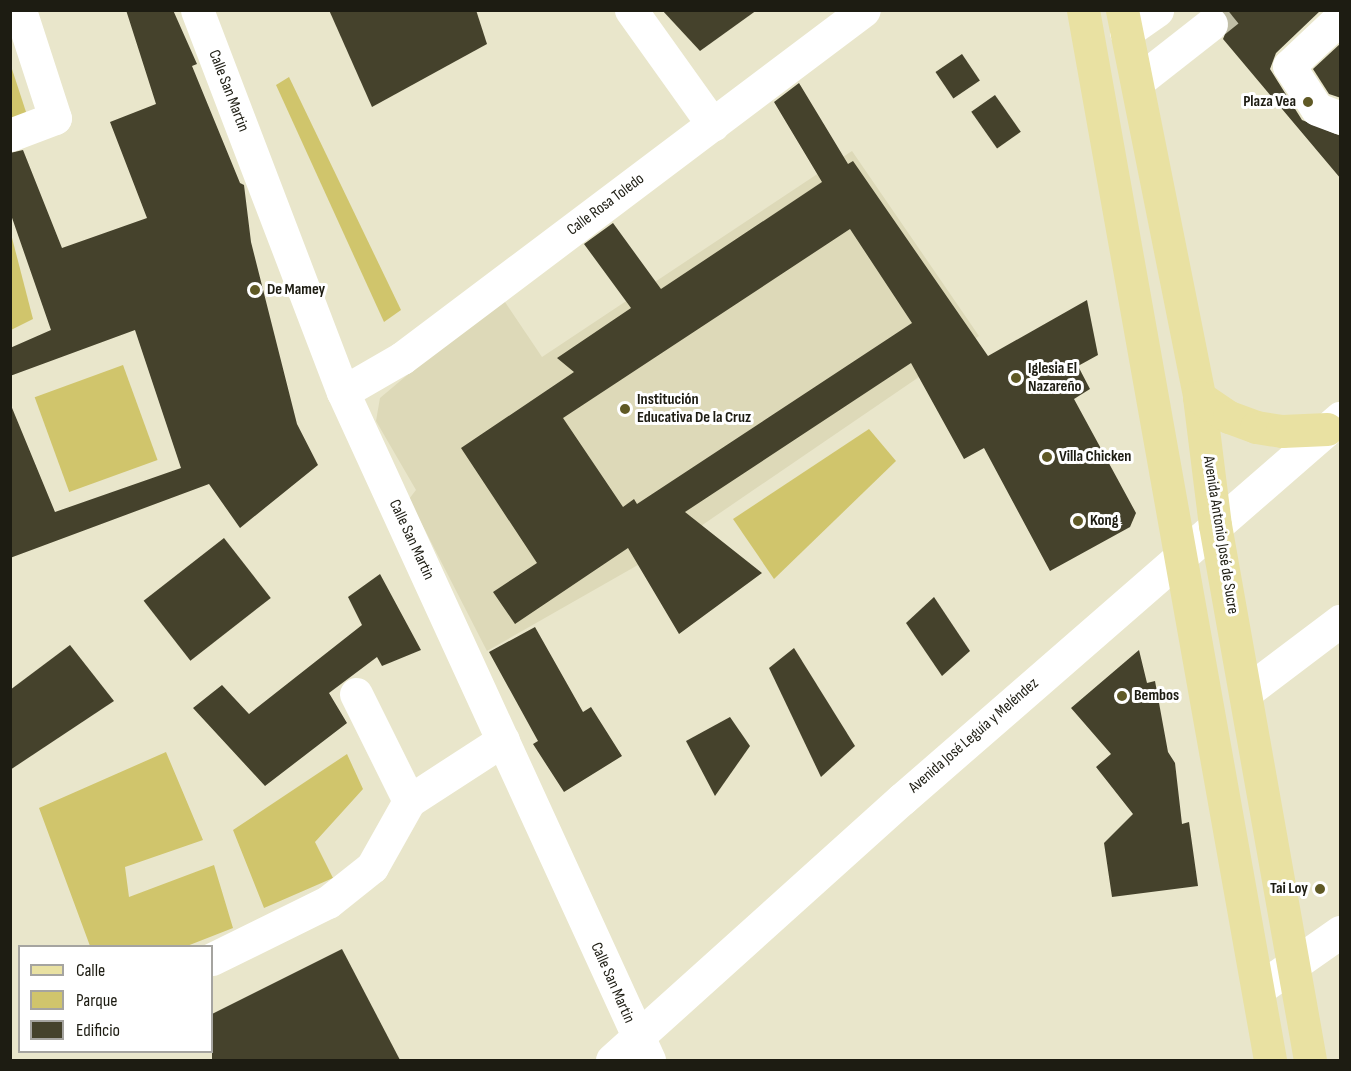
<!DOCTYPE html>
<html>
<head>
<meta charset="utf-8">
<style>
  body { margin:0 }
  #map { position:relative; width:1351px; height:1071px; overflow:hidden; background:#e9e6cb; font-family:"Sofia Sans Condensed",sans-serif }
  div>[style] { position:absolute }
  .built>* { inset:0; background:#ddd9b8 }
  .green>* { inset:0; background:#d0c56c; transform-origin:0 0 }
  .building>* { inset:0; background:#45422c; transform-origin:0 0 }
  .minor-tunnel>* { height:33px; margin-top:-16.5px; transform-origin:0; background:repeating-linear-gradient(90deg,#c0bea6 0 33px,transparent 0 49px) }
  .minor>* { height:33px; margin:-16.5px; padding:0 16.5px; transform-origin:16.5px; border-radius:16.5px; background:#fff }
  .major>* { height:33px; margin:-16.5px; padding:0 16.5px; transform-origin:16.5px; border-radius:16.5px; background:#e9e1a2 }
  .dots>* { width:16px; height:16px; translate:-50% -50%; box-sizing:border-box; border:3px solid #fff; border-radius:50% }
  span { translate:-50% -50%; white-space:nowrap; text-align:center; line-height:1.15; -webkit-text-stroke:6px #fff; paint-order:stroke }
  .street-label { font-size:16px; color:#1d1c12 }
  .poi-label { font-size:16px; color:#1d1c12; font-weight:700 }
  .right { translate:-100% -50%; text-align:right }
  .left { translate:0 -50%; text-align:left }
  .frame { position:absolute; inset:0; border:12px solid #1d1c12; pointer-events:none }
  .legend { position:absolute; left:18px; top:945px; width:195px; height:108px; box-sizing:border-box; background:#fff; border:2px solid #a5a4a0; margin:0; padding:8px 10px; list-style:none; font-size:18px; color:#1d1c12 }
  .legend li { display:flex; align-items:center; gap:12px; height:30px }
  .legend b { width:30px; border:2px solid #a5a4a0 }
</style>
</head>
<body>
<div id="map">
  <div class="built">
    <i style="clip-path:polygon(852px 151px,979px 336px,673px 545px,487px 651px,409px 499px,416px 490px,376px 421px,380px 398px,501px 296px,542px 357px)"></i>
  </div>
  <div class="green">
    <i style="clip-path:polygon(10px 63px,27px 115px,10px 120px)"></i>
    <i style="clip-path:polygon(289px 77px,401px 310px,384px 322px,276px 85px)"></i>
    <i style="clip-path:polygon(11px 234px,33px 319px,11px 330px,10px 330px)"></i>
    <i style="left:123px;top:365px;width:101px;height:94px;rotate:70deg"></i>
    <i style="clip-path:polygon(869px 429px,896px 461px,774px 579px,733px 519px)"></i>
    <i style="clip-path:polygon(166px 752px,203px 840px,125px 867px,129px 897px,214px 865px,233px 928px,187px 946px,90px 946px,39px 808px)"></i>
    <i style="clip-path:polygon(347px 754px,363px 789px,315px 842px,333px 878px,264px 908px,233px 830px)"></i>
  </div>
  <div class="building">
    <i style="clip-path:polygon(126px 10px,173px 10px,197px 64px,192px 66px,240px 183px,244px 185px,251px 242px,297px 424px,318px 465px,240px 528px,209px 484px,10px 558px,10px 403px,55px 512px,181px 468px,135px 330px,10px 376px,10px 348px,51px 330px,10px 212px,10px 153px,23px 150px,62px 248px,147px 218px,110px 122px,156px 104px)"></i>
    <i style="clip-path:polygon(329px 10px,476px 10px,487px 44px,372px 107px)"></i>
    <i style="clip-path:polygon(662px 10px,757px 10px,700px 51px)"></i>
    <i style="clip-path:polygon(1223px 10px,1321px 10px,1276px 53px,1270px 69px,1302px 120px,1341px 136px,1341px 179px,1223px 39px,1230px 22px)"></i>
    <i style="clip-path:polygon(1341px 43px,1341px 98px,1329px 94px,1313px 69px)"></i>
    <i style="left:962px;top:54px;width:32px;height:32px;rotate:56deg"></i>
    <i style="clip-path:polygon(evenodd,799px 83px,848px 164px,853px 161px,988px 356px,1087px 300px,1098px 355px,1078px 366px,1090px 389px,1074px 399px,1136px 513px,1130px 527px,1050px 571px,984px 448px,964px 459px,911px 363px,685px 512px,762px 573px,679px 634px,628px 548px,515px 624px,493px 592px,537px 563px,461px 448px,574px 372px,557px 358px,631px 308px,584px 244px,613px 223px,661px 289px,822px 182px,774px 102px,799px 83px,850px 229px,912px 323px,637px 504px,634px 499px,623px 507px,563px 418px,850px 229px)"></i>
    <i style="left:995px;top:95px;width:45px;height:29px;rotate:55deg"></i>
    <i style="left:224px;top:538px;width:76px;height:102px;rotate:52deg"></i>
    <i style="clip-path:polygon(380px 574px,421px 650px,382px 666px,377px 657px,329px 693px,347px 723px,265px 786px,193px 708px,222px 685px,249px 714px,362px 625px,348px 597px)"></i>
    <i style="clip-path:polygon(934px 597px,970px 651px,942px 676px,906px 623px)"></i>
    <i style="clip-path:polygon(535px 627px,583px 712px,591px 707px,622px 756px,564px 792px,533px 744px,538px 741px,489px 652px)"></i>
    <i style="clip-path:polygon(70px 645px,114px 701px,10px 770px,10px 690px)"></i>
    <i style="clip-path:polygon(794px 648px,855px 746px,821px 777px,769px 668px)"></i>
    <i style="clip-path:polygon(1139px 650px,1147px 683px,1155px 681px,1168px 752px,1175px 763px,1182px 824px,1189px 822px,1198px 886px,1112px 897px,1104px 843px,1133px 814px,1096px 767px,1111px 754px,1071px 708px)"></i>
    <i style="clip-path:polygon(730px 717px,750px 746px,715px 796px,686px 741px)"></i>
    <i style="clip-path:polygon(342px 949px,400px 1060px,212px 1060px,212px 1014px)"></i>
  </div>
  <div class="minor-tunnel">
    <i style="left:1211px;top:24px;width:22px;rotate:-39deg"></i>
  </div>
  <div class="minor">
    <i style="left:197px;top:10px;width:409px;rotate:69.1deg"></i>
    <i style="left:343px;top:392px;width:735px;rotate:65.39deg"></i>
    <i style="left:631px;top:10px;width:141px;rotate:54.5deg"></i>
    <i style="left:1340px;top:18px;width:70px;rotate:136.7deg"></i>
    <i style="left:1289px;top:66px;width:51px;rotate:56.9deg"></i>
    <i style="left:1317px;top:109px;width:25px;rotate:21deg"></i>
    <i style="left:1126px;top:32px;width:38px;rotate:-35deg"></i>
    <i style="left:1137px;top:82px;width:94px;rotate:-38.1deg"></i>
    <i style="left:10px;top:135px;width:48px;rotate:-20.7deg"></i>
    <i style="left:55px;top:118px;width:114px;rotate:-108deg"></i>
    <i style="left:343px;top:392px;width:68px;rotate:-30deg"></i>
    <i style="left:402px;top:358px;width:578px;rotate:-36.99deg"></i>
    <i style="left:1246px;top:692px;width:118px;rotate:-37.1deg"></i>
    <i style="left:356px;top:694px;width:119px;rotate:63.6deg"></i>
    <i style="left:212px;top:959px;width:129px;rotate:-26.2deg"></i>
    <i style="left:328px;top:902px;width:56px;rotate:-38.5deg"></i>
    <i style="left:372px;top:867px;width:76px;rotate:-60.7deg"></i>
    <i style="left:409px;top:801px;width:112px;rotate:-33deg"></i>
    <i style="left:1260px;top:988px;width:98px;rotate:-35deg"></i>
    <i style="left:612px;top:1060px;width:390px;rotate:-42deg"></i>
    <i style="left:902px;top:799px;width:581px;rotate:-41.02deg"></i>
  </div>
  <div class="major">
    <i style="left:1083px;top:10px;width:1067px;rotate:79.9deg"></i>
    <i style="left:1122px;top:10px;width:395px;rotate:78.7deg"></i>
    <i style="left:1199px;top:397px;width:129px;rotate:82.9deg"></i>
    <i style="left:1215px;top:525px;width:543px;rotate:79.93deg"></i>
    <i style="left:1199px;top:397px;width:36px;rotate:34deg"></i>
    <i style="left:1229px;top:417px;width:29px;rotate:20deg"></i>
    <i style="left:1256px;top:427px;width:26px;rotate:9deg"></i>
    <i style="left:1282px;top:431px;width:45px;rotate:-2.5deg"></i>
  </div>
  <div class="dots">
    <i style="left:1308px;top:102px;background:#5f5925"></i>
    <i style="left:255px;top:290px;background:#5f5925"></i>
    <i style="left:1016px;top:378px;background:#5f5925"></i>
    <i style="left:625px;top:409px;background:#5f5925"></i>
    <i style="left:1047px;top:457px;background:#5f5925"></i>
    <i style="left:1078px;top:521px;background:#5f5925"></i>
    <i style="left:1122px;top:696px;background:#5f5925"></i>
    <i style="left:1320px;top:889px;background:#5f5925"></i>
  </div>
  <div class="street-label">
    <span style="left:228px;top:91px;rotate:69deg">Calle San Martin</span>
    <span style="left:606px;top:205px;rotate:-37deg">Calle Rosa Toledo</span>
    <span style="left:1220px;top:535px;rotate:81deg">Avenida Antonio José de Sucre</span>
    <span style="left:411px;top:540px;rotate:65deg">Calle San Martin</span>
    <span style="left:974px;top:736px;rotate:-41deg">Avenida José Leguía y Meléndez</span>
    <span style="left:612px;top:983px;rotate:66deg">Calle San Martin</span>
  </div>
  <div class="poi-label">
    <span class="right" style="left:1296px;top:102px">Plaza Vea</span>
    <span class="left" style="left:267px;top:290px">De Mamey</span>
    <span class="left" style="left:1028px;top:378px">Iglesia El<br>Nazareño</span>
    <span class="left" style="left:637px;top:409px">Institución<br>Educativa De la Cruz</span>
    <span class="left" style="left:1059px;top:457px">Villa Chicken</span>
    <span class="left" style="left:1090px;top:521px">Kong</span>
    <span class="left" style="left:1134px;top:696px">Bembos</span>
    <span class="right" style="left:1308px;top:889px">Tai Loy</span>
  </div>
  <div class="frame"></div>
  <ul class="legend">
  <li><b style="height:8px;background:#e9e1a2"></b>Calle</li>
  <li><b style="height:16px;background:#d0c56c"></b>Parque</li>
  <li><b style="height:16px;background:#45422c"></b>Edificio</li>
  </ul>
</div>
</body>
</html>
